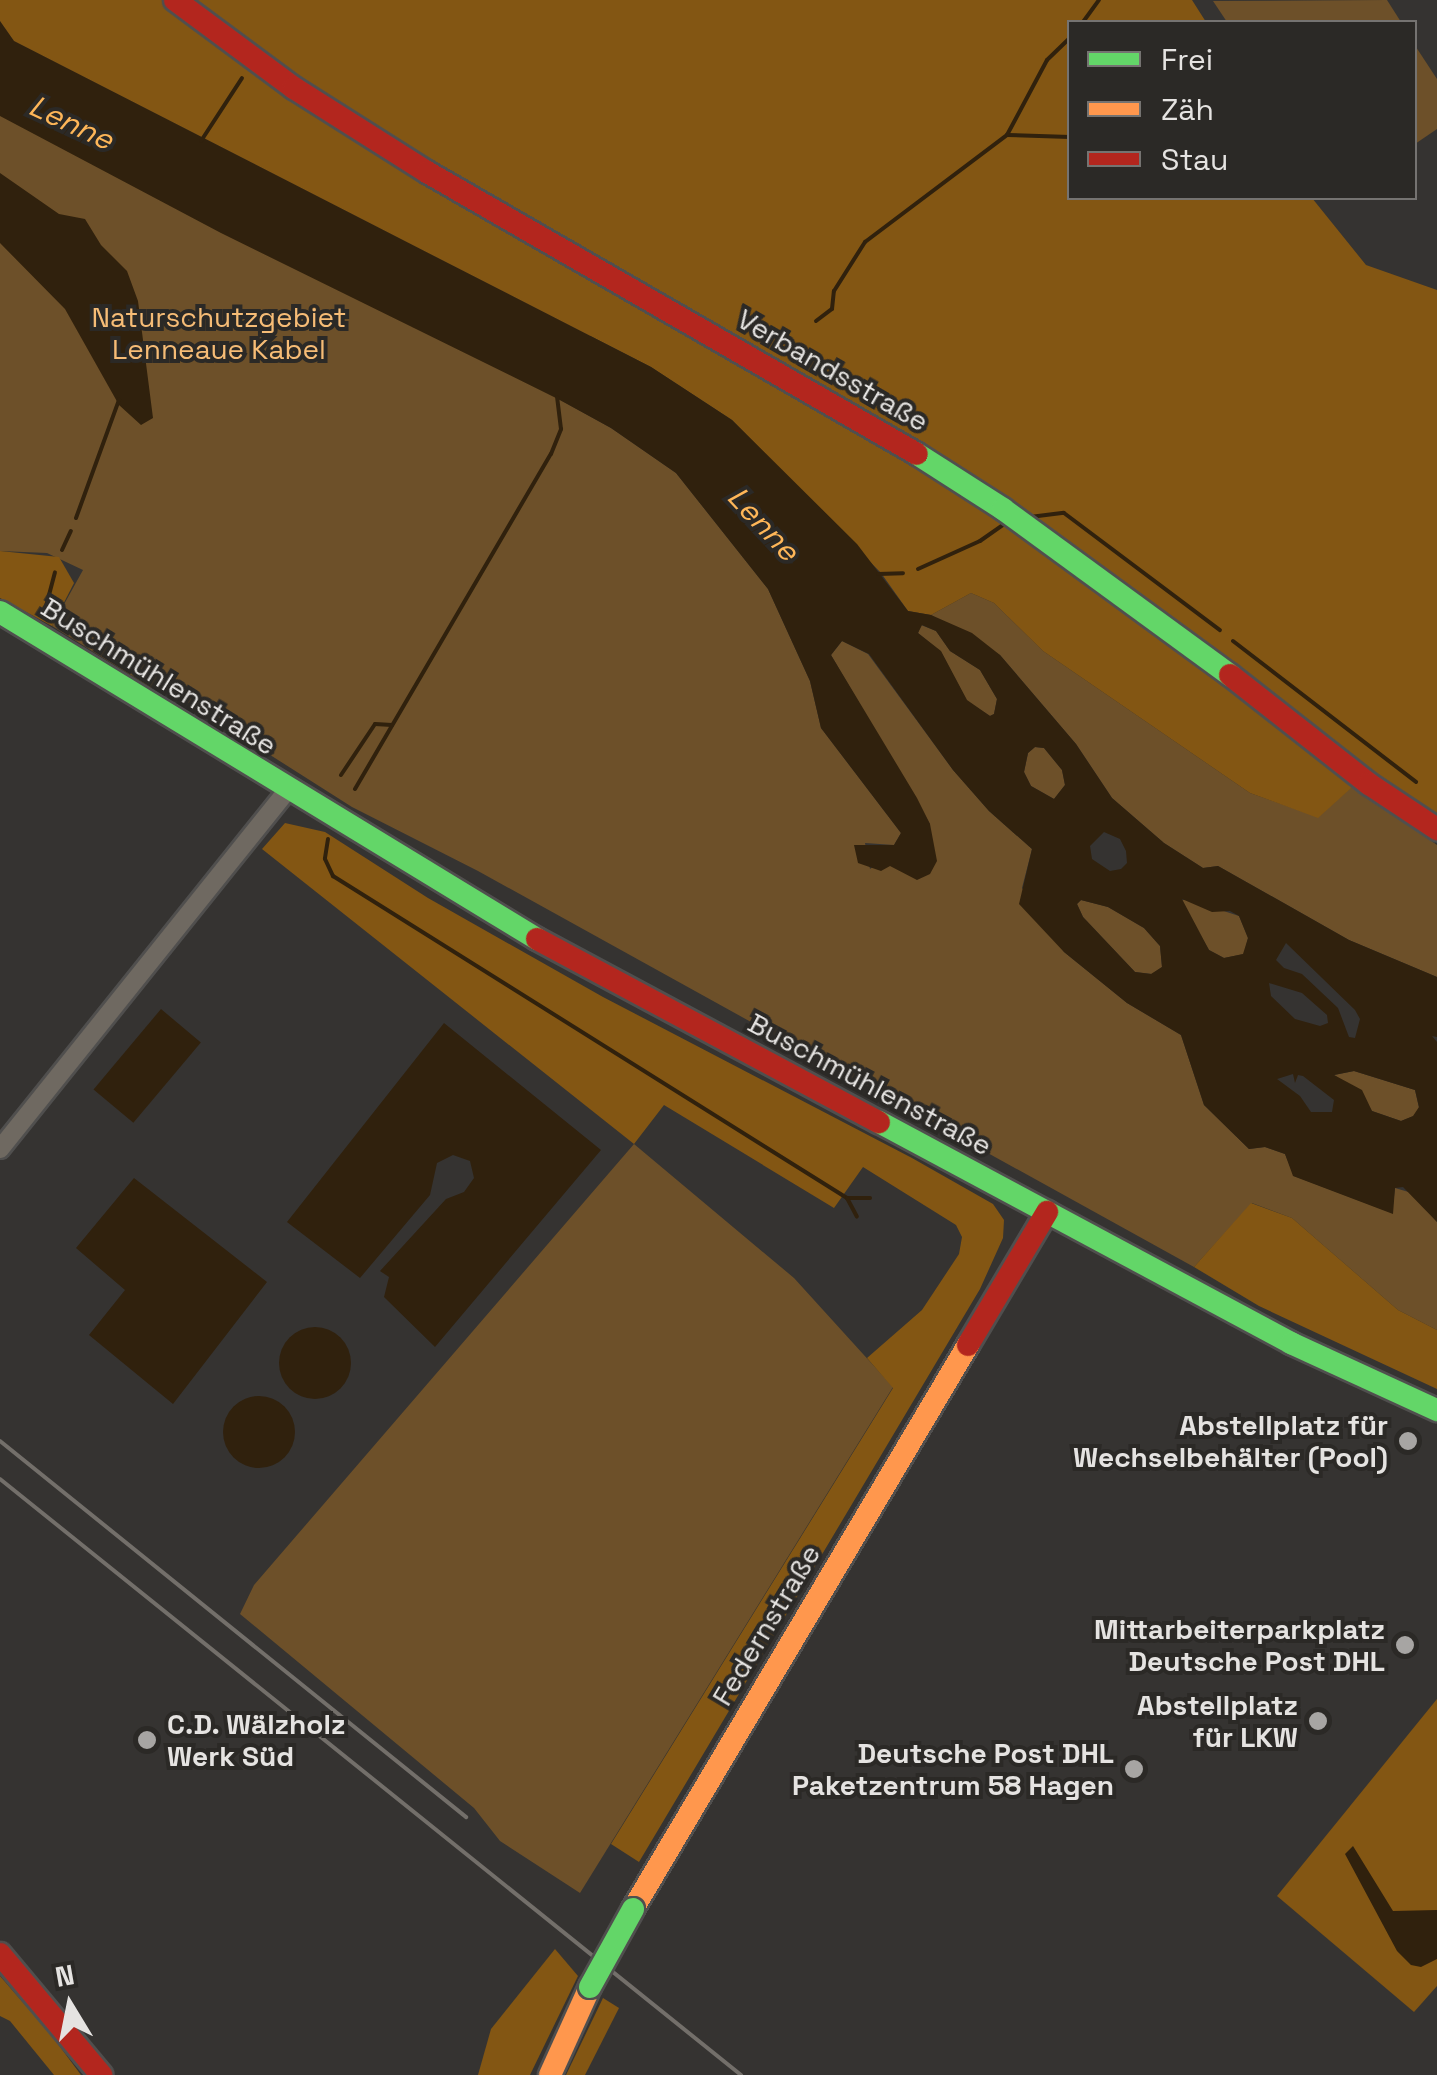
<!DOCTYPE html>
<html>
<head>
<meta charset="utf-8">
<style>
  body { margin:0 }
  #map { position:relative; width:1437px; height:2075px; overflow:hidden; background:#353331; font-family:"Space Grotesk",sans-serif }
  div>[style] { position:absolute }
  .green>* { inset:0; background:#6d5029 }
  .forest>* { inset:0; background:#835613 }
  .water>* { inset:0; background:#30210d; transform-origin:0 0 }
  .round { border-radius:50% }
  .stream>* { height:4px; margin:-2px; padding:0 2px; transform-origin:2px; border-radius:2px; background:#30210d }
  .roads { filter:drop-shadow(2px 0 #504f4e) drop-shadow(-2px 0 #504f4e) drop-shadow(0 2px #504f4e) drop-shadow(0 -2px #504f4e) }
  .street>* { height:18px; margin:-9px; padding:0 9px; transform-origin:9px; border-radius:9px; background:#6f6961 }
  .fast>* { height:22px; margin:-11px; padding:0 11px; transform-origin:11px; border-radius:11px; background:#63d668 }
  .slow>* { height:22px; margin:-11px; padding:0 11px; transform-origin:11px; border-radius:11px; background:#ff974d }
  .jam>* { height:22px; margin:-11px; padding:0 11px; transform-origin:11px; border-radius:11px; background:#b3261e }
  .rail>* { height:4px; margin:-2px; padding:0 2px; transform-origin:2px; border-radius:2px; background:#736f6a }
  .bridges { filter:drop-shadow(2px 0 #504f4e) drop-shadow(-2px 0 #504f4e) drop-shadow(0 2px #504f4e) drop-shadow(0 -2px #504f4e) }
  .fast-bridge>* { height:22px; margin:-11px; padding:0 11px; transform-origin:11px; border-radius:11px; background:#63d668 }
  .dots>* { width:28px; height:28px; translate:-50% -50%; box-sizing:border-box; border:5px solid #2b2926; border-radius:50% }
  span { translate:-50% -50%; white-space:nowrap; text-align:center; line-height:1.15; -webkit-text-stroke:8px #2b2926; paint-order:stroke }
  .park-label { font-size:28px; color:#f6bc76 }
  .street-label { font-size:28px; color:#e5e3e1 }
  .poi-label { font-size:28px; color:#e5e3e1; font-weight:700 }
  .right { translate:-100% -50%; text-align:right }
  .left { translate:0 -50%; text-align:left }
  .water-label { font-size:30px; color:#feb658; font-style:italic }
  .legend { position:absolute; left:1067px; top:20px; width:350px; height:180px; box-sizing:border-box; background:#2b2926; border:2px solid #757371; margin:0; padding:12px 18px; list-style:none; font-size:30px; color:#e5e3e1 }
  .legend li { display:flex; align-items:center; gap:20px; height:50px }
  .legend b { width:50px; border:2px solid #757371 }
  .north { position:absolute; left:20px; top:1955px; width:100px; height:100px; -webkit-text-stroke:8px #2b2926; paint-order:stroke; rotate:350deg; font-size:28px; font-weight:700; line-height:40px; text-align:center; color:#e5e3e1 }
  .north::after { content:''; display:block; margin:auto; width:35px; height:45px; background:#e5e3e1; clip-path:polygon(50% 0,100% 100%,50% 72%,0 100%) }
</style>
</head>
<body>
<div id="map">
  <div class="green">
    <i style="clip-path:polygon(0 0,596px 326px,555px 397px,611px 428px,676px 473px,768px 589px,810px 681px,821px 728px,901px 833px,894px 845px,865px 843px,870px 869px,930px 824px,831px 655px,842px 641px,868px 654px,953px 770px,989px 811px,1032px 849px,1022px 888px,1064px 952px,1127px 1003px,1181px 1035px,1204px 1105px,1249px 1149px,1265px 1147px,1285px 1154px,1294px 1176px,1392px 1213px,1395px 1188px,1412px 1193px,1437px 1222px,1437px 1330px,1398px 1310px,1292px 1218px,1252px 1203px,1194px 1267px,478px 871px,352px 807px,179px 697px,150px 687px,52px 626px,83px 570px,47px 553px,0 551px)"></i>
    <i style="clip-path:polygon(1387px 0,1401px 22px,1227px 22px,1213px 1px)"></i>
    <i style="clip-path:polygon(1414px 44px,1437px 79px,1437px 129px,1415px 144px)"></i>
    <i style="clip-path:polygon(971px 593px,994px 603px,1043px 651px,1250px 793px,1318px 817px,1354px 785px,1437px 845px,1437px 977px,1349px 940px,1218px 866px,1203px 868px,1164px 843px,1112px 798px,1076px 744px,1000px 655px,931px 615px)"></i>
    <i style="clip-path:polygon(921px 625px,936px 631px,950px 651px,980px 670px,997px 699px,994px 714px,990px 716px,967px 701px,941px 652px,918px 633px)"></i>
    <i style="clip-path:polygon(1035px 747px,1044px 748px,1062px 770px,1065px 785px,1054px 799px,1031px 786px,1024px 772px,1028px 753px)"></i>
    <i style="clip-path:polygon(1187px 899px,1239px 916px,1248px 938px,1244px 954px,1224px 958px,1209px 950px,1180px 901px)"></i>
    <i style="clip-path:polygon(1081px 900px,1108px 907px,1144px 928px,1160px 946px,1162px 967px,1152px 974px,1135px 972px,1083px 917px,1077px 904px)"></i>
    <i style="clip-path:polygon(1354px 1071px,1415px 1090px,1419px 1108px,1414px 1116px,1401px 1121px,1372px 1111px,1357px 1090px,1334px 1075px)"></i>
    <i style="clip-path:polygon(634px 1144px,794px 1278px,893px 1387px,580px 1893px,500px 1841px,474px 1808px,240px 1614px,254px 1585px)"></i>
  </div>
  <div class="forest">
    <i style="clip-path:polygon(0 0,1192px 0,1206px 22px,1070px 22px,1070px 198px,1312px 198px,1366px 265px,1437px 290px,1437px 818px,1369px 772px,1318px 818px,1250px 793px,1043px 651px,994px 603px,971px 593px,931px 615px,908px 611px,881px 573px,732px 420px,651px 367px,14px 41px,0 21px)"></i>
    <i style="clip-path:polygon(0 551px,59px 557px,74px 583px,52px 626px,0 598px)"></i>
    <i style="clip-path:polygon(285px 823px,325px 832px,428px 898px,603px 997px,912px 1158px,993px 1204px,1004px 1220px,1003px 1238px,980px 1289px,639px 1862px,611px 1844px,893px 1388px,867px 1358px,922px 1310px,959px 1254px,962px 1237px,956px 1225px,863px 1167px,834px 1208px,664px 1105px,634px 1144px,262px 849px)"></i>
    <i style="clip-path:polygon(1251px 1203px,1292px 1218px,1398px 1310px,1437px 1330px,1437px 1389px,1259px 1306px,1194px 1267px)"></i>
    <i style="clip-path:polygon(1437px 1699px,1437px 1986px,1414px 2012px,1277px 1896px)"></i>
    <i style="clip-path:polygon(555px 1949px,578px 1976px,530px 2075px,478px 2075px,491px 2029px)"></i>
    <i style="clip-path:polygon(0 1976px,52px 2036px,81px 2075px,54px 2075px,10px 2021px,0 2016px)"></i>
    <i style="clip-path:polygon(603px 1998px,619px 2008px,585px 2075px,566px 2075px)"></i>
  </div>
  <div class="water">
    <i style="clip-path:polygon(evenodd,0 21px,14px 41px,651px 367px,732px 420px,857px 544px,908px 611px,931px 615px,972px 633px,1000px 655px,1076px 744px,1112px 798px,1164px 843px,1203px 868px,1218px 866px,1349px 940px,1437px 977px,1437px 1037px,1432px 1036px,1437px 1042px,1437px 1222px,1403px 1187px,1395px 1188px,1393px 1214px,1293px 1176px,1285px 1154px,1265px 1147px,1249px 1149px,1204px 1105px,1181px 1035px,1127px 1003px,1064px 952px,1019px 904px,1032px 849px,989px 811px,953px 770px,869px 654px,842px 641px,831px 655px,917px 798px,930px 824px,937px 861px,930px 874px,917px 880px,890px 866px,881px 871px,858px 863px,854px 845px,894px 845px,901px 833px,821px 728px,810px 681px,768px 589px,676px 473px,611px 428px,558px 399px,221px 233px,0 116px,0 21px,922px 625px,936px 631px,950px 651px,980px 670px,997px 699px,994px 714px,990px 716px,967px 700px,941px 651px,918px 633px,922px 625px,0 21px,1035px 747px,1044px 748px,1062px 770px,1065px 785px,1054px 799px,1031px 786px,1024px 772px,1028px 753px,1035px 747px,0 21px,1104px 832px,1120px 839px,1126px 851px,1127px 863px,1121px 869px,1110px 871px,1092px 859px,1090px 846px,1104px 832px,0 21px,1182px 899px,1212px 912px,1230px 911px,1239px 916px,1248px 938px,1243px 954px,1224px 958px,1209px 950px,1182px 899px,0 21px,1081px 900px,1108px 907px,1144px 928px,1160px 946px,1162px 967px,1151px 974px,1135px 972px,1083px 917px,1077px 904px,1081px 900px,0 21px,1286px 943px,1355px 1010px,1360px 1019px,1355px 1038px,1349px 1037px,1338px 1008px,1302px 974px,1284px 968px,1276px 960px,1286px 943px,0 21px,1269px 983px,1302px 993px,1327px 1015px,1328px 1023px,1320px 1026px,1295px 1019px,1271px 996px,1269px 983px,0 21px,1354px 1071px,1415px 1090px,1419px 1107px,1413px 1116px,1401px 1121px,1372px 1111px,1362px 1090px,1334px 1075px,1354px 1071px,0 21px,1293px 1074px,1295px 1083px,1298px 1075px,1303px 1076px,1334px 1100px,1332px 1112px,1311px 1112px,1300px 1096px,1277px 1079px,1293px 1074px)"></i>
    <i style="clip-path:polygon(0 173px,59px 214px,85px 219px,101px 245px,127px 271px,138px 301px,153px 418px,141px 425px,119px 405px,65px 309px,0 243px)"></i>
    <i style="left:161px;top:1009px;width:52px;height:105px;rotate:40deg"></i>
    <i style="clip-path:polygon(444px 1023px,601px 1150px,435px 1347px,384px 1297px,389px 1277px,380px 1271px,446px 1199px,464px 1192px,474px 1178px,470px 1161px,453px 1155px,437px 1163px,430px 1195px,360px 1278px,287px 1222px)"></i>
    <i style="clip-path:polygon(134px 1178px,267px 1282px,173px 1404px,89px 1335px,125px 1290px,76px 1248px)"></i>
    <i class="round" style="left:279px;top:1327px;width:72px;height:72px"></i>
    <i class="round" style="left:223px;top:1396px;width:72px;height:72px"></i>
    <i style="clip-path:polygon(1353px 1846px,1393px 1911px,1437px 1910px,1437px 1959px,1421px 1967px,1411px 1965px,1397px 1951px,1345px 1854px)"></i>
  </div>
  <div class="stream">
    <i style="left:1083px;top:22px;width:27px;rotate:-54deg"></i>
    <i style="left:1007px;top:135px;width:63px;rotate:1.8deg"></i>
    <i style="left:201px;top:141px;width:75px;rotate:-56.9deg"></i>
    <i style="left:816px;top:321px;width:20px;rotate:-37deg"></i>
    <i style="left:832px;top:309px;width:18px;rotate:-84deg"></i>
    <i style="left:834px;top:291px;width:58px;rotate:-57.7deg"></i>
    <i style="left:865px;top:242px;width:178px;rotate:-37deg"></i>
    <i style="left:1007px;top:135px;width:85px;rotate:-61.9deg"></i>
    <i style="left:1047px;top:60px;width:32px;rotate:-44deg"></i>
    <i style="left:1030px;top:517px;width:34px;rotate:-7deg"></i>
    <i style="left:1064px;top:513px;width:195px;rotate:36.9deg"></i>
    <i style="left:76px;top:518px;width:126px;rotate:-70deg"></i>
    <i style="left:62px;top:550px;width:21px;rotate:-65deg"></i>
    <i style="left:918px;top:569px;width:68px;rotate:-24.3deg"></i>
    <i style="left:980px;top:541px;width:32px;rotate:-35deg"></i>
    <i style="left:878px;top:574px;width:25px;rotate:-2deg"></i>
    <i style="left:44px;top:614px;width:43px;rotate:-75.3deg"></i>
    <i style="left:1233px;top:641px;width:231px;rotate:37.6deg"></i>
    <i style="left:341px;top:775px;width:61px;rotate:-56.3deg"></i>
    <i style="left:375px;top:724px;width:17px;rotate:3deg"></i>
    <i style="left:355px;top:789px;width:388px;rotate:-59.7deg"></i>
    <i style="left:551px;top:454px;width:27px;rotate:-68deg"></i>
    <i style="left:561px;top:429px;width:32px;rotate:-97deg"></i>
    <i style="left:328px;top:839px;width:20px;rotate:99deg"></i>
    <i style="left:325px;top:859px;width:19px;rotate:65deg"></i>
    <i style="left:333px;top:876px;width:607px;rotate:32.07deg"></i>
    <i style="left:847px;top:1198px;width:23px"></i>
    <i style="left:847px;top:1198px;width:21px;rotate:62deg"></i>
  </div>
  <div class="roads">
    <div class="street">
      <i style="left:0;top:1149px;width:459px;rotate:-51.3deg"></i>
    </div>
    <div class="fast">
      <i style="left:917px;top:454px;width:102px;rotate:32.6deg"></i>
      <i style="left:1003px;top:509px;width:281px;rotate:36.2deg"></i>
      <i style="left:0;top:612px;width:629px;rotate:31.34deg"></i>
      <i style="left:879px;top:1122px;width:468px;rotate:28.2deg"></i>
      <i style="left:1291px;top:1343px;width:161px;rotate:24.7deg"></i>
    </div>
    <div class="slow">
      <i style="left:633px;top:1909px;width:656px;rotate:-59.29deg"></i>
      <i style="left:550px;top:2075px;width:97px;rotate:-65.6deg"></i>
    </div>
    <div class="jam">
      <i style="left:175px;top:0;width:148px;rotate:36.5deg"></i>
      <i style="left:294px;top:88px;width:157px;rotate:32.3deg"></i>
      <i style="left:427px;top:172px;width:565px;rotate:29.92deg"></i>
      <i style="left:1230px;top:675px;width:177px;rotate:38.1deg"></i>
      <i style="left:1369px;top:784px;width:82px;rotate:33.5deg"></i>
      <i style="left:537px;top:939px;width:388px;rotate:28.2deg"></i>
      <i style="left:968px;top:1345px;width:155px;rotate:-59.3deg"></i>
      <i style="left:0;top:1954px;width:158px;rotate:50.1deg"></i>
    </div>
  </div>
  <div class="rail">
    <i style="left:0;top:1441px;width:599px;rotate:38.9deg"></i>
    <i style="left:0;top:1479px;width:951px;rotate:38.81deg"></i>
  </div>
  <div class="bridges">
    <div class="fast-bridge">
      <i style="left:590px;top:1987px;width:89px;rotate:-61.1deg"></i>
    </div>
  </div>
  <div class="dots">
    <i style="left:1408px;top:1441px;background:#a7a5a3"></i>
    <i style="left:1405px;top:1645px;background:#a7a5a3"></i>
    <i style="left:1318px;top:1721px;background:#a7a5a3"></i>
    <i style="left:147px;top:1740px;background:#a7a5a3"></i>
    <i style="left:1134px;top:1769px;background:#a7a5a3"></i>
  </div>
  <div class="park-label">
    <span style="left:219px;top:333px">Naturschutzgebiet<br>Lenneaue Kabel</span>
  </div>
  <div class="street-label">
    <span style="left:833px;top:370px;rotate:30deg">Verbandsstraße</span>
    <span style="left:159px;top:676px;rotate:32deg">Buschmühlenstraße</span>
    <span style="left:870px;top:1084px;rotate:28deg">Buschmühlenstraße</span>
    <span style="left:766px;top:1625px;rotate:-59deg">Federnstraße</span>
  </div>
  <div class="poi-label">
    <span class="right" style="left:1388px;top:1441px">Abstellplatz für<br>Wechselbehälter (Pool)</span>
    <span class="right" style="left:1385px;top:1645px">Mittarbeiterparkplatz<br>Deutsche Post DHL</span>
    <span class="right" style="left:1298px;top:1721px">Abstellplatz<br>für LKW</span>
    <span class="left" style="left:167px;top:1740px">C.D. Wälzholz<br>Werk Süd</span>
    <span class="right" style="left:1114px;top:1769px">Deutsche Post DHL<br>Paketzentrum 58 Hagen</span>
  </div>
  <div class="water-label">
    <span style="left:71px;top:123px;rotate:25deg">Lenne</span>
    <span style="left:763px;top:524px;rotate:47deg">Lenne</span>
  </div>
  <ul class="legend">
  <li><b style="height:12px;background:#63d668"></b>Frei</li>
  <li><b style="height:12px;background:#ff974d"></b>Zäh</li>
  <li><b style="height:12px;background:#b3261e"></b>Stau</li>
  </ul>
  <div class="north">N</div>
</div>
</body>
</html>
